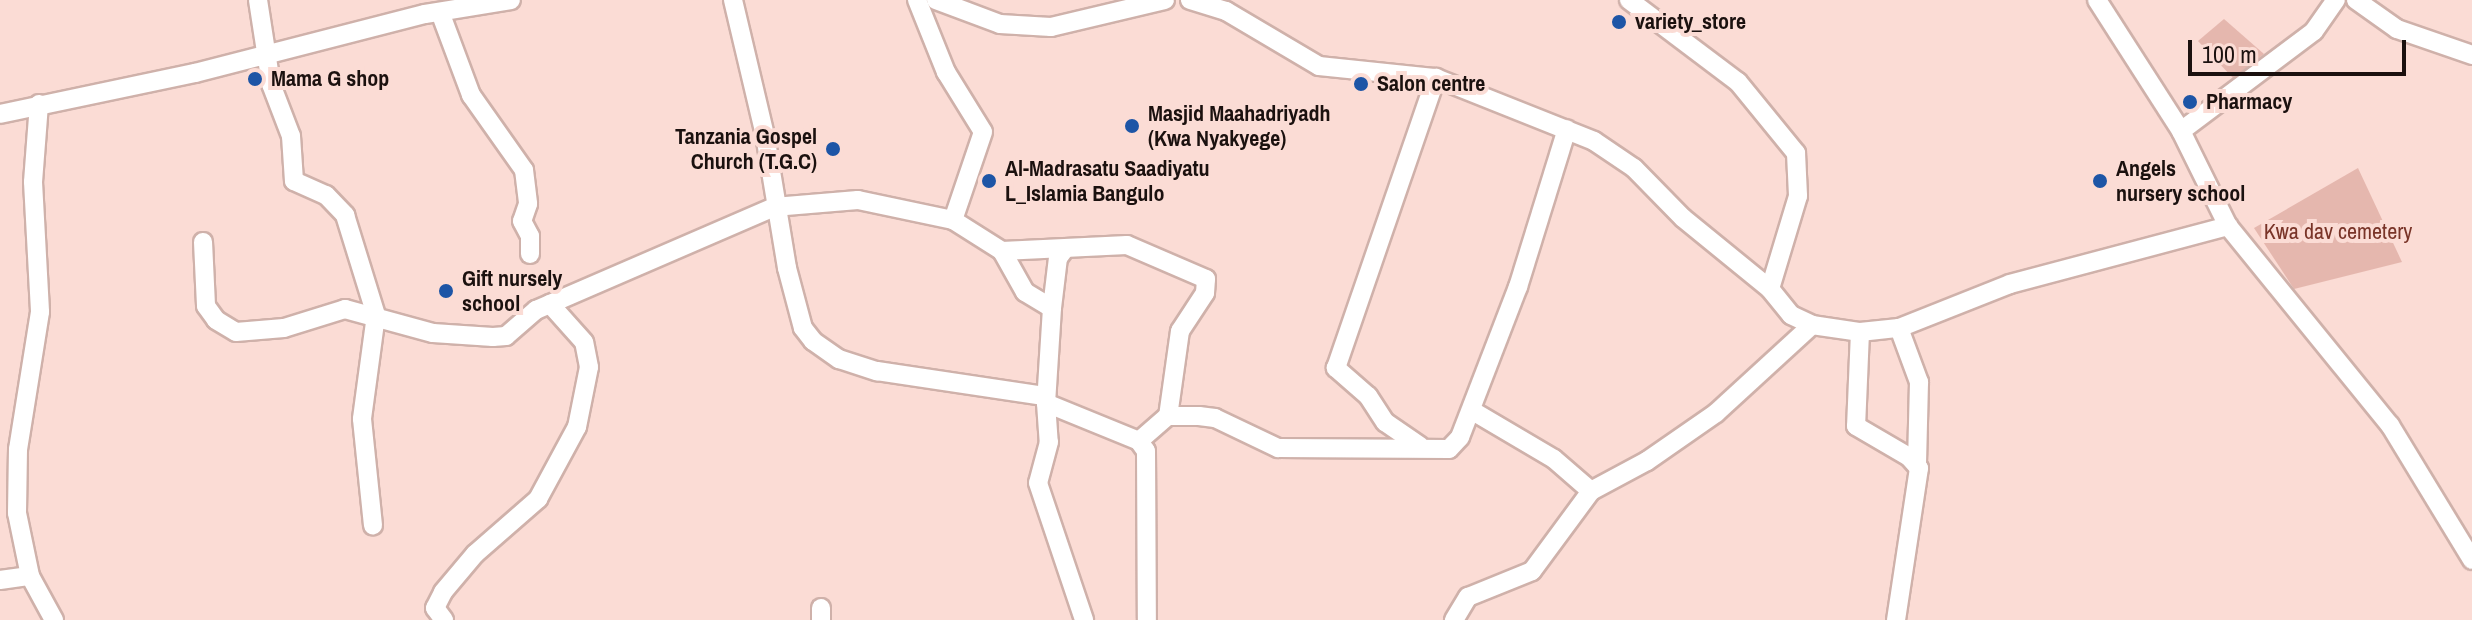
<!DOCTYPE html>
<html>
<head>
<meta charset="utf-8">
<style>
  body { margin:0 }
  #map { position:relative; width:2472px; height:620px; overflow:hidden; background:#fbdcd5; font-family:"Archivo Narrow",sans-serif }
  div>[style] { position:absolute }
  .green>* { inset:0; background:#e5b7ae }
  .roads { filter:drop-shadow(2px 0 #cfb1aa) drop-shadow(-2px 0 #cfb1aa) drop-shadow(0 2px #cfb1aa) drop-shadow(0 -2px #cfb1aa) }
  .minor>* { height:18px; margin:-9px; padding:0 9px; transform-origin:9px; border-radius:9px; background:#fff }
  .dots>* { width:22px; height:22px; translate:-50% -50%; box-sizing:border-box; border:4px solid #fbdcd5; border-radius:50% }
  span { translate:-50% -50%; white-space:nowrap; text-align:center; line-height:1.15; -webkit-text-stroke:8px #fbdcd5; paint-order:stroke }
  .poi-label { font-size:22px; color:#1b110f; font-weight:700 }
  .left { translate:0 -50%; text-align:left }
  .right { translate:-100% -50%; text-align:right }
  .park-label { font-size:22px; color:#793428 }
  .scale { position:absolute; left:2188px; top:40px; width:218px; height:36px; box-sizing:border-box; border:4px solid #1b110f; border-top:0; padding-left:10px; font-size:24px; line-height:28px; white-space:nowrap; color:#1b110f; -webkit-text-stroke:6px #fbdcd5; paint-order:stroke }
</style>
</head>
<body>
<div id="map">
  <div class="green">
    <i style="clip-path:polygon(2224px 19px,2264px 54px,2233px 78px,2198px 41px)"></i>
    <i style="clip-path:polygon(2358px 168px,2402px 262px,2294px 289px,2254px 228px)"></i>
  </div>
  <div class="roads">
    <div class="minor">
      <i style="left:258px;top:0;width:85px;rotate:81.2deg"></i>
      <i style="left:271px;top:84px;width:56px;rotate:69deg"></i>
      <i style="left:291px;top:136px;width:45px;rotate:86.2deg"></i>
      <i style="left:294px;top:181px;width:35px;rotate:24deg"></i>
      <i style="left:326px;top:195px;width:28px;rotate:46deg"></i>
      <i style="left:345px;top:215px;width:105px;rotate:72.8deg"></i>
      <i style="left:376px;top:315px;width:105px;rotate:97.7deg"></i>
      <i style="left:362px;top:419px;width:107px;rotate:84.1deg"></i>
      <i style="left:733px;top:0;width:139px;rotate:76.7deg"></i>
      <i style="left:765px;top:135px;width:135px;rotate:80.6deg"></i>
      <i style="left:787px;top:268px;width:62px;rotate:75.1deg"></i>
      <i style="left:803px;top:328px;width:16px;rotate:52deg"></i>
      <i style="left:813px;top:341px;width:32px;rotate:35deg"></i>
      <i style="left:839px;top:359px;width:40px;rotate:18deg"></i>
      <i style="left:877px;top:371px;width:169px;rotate:8.5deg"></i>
      <i style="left:917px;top:0;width:78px;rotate:68.1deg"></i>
      <i style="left:946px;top:72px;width:70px;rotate:58.3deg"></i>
      <i style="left:983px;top:132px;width:93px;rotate:108.8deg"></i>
      <i style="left:953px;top:220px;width:58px;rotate:32.3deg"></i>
      <i style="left:1002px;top:251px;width:47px;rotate:60.7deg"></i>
      <i style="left:1025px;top:292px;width:31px;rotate:31deg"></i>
      <i style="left:1052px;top:308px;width:95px;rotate:93.6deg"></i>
      <i style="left:1046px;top:403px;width:100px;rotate:22.2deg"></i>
      <i style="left:1139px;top:441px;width:12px;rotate:55deg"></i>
      <i style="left:1146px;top:451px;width:169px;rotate:89.7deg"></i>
      <i style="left:936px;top:0;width:68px;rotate:20.6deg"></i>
      <i style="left:1000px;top:24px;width:51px;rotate:3.4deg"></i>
      <i style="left:1051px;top:27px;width:117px;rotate:-13.3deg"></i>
      <i style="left:1190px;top:0;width:38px;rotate:17deg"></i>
      <i style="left:1226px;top:11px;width:108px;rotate:30.6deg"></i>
      <i style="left:1319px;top:66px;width:118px;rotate:5.9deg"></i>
      <i style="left:1436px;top:78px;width:170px;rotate:21.7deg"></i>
      <i style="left:1594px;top:141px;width:48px;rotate:34deg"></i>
      <i style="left:1634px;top:168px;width:70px;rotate:45.6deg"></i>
      <i style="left:1683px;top:218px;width:112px;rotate:39.2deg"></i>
      <i style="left:1629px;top:0;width:136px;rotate:37deg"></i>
      <i style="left:1738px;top:82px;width:92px;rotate:50.8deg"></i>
      <i style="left:1796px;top:153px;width:43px;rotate:87.3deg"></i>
      <i style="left:1798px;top:196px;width:97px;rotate:106.8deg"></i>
      <i style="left:1770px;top:289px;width:33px;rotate:51deg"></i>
      <i style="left:1791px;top:315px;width:23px;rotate:25deg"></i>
      <i style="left:1812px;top:325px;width:49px;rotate:8.3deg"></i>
      <i style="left:1860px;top:332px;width:39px;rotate:-6deg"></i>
      <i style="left:1899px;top:328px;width:119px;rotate:-21.6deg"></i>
      <i style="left:2010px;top:284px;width:226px;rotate:-14.9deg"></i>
      <i style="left:2228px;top:226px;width:257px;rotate:50.9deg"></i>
      <i style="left:2390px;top:425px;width:158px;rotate:58.7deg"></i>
      <i style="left:2097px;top:0;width:156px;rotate:57.3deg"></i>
      <i style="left:2181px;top:131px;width:106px;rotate:63.7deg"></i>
      <i style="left:2356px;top:0;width:50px;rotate:35.3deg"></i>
      <i style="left:2397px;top:29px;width:79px;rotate:19.1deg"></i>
      <i style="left:440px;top:12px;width:89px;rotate:69.5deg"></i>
      <i style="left:471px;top:95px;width:92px;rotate:54.8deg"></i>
      <i style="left:524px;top:170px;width:34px;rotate:83deg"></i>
      <i style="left:528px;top:204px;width:18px;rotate:109deg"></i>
      <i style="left:522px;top:221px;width:17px;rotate:62deg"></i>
      <i style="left:530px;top:236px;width:18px;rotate:90deg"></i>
      <i style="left:39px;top:104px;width:78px;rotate:94.4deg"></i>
      <i style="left:33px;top:182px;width:130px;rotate:86.9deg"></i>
      <i style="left:40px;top:312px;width:139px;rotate:99.1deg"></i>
      <i style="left:18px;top:449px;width:64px;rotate:90.9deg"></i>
      <i style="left:17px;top:513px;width:64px;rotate:78.3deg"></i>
      <i style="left:30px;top:576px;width:50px;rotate:61.4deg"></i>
      <i style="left:0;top:114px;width:199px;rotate:-11.9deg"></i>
      <i style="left:195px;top:73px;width:237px;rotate:-14.4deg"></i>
      <i style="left:425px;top:14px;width:87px;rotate:-9.2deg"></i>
      <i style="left:2181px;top:131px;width:166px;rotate:-36.9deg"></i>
      <i style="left:2314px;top:31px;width:38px;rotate:-55deg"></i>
      <i style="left:203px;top:242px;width:64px;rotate:87.3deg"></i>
      <i style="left:206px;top:306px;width:17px;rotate:54deg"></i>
      <i style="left:216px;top:320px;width:23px;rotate:31deg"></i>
      <i style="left:236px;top:332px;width:48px;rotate:-4.8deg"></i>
      <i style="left:284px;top:328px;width:64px;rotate:-17.3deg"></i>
      <i style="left:345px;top:309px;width:91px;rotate:15.3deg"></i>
      <i style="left:433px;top:333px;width:60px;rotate:3.8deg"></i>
      <i style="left:493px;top:337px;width:13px;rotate:-4deg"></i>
      <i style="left:506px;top:336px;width:40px;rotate:-41deg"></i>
      <i style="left:536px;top:310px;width:259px;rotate:-23.4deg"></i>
      <i style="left:774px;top:207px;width:84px;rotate:-4.8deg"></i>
      <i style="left:858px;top:200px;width:97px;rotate:11.9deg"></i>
      <i style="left:1002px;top:251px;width:125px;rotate:-2.7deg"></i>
      <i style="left:1127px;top:245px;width:86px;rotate:23.3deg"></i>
      <i style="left:1206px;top:279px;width:14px;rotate:94deg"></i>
      <i style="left:1205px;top:293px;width:45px;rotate:123.3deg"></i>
      <i style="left:1180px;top:331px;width:86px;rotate:98deg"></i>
      <i style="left:1052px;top:308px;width:50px;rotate:-83.2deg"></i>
      <i style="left:1058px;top:258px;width:10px;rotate:-53deg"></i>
      <i style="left:1899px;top:328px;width:58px;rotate:69.7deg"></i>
      <i style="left:1919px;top:382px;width:80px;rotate:91.4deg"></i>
      <i style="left:1860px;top:332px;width:94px;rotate:92.4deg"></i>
      <i style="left:1856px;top:426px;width:61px;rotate:30.3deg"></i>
      <i style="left:1909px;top:457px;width:15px;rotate:48deg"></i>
      <i style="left:1919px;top:468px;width:154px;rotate:98.6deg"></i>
      <i style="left:1046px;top:403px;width:39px;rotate:86deg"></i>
      <i style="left:1049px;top:442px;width:42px;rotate:105deg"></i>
      <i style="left:1038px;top:483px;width:145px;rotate:71.4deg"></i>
      <i style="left:1471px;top:410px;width:96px;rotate:30.6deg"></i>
      <i style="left:1554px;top:459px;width:49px;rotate:40.9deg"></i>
      <i style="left:1139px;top:441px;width:38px;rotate:-41deg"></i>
      <i style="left:1168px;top:416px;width:31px"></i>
      <i style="left:1199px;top:416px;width:16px;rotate:7deg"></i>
      <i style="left:1215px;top:418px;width:70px;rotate:25.5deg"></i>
      <i style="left:1278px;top:448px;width:171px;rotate:0.3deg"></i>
      <i style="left:1449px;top:449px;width:16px;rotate:-47deg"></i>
      <i style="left:1460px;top:437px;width:161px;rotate:-68.9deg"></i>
      <i style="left:1518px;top:287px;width:165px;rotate:-72.8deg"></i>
      <i style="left:1420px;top:446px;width:42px;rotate:-145.6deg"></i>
      <i style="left:1385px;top:422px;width:31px;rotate:-123deg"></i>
      <i style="left:1368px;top:396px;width:43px;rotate:-138.8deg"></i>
      <i style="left:1336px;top:368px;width:307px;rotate:-71deg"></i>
      <i style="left:0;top:580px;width:30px;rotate:-8deg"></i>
      <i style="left:821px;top:608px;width:12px;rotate:90deg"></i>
      <i style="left:444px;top:620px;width:15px;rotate:-127deg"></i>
      <i style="left:435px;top:608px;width:18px;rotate:-63deg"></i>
      <i style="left:443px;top:592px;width:50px;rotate:-49.9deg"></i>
      <i style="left:475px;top:554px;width:84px;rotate:-41.1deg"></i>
      <i style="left:538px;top:499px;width:82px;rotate:-61.6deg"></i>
      <i style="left:577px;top:427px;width:61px;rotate:-78.7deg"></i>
      <i style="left:589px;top:367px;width:25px;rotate:-101deg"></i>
      <i style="left:584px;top:342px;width:51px;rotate:-131.8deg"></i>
      <i style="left:1454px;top:620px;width:27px;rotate:-59deg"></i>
      <i style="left:1468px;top:597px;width:69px;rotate:-22.1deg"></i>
      <i style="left:1532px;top:571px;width:99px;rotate:-53.6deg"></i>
      <i style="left:1591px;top:491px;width:64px;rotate:-28.2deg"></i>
      <i style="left:1647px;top:461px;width:84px;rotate:-34.8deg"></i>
      <i style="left:1716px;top:413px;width:130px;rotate:-42.5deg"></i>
    </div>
  </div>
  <div class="dots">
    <i style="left:1619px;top:22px;background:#1d55a6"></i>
    <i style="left:255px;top:79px;background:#1d55a6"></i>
    <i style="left:1361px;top:84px;background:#1d55a6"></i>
    <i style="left:2190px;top:102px;background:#1d55a6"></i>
    <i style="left:1132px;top:126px;background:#1d55a6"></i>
    <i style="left:833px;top:149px;background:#1d55a6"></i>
    <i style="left:989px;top:181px;background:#1d55a6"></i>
    <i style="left:2100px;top:181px;background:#1d55a6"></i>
    <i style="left:446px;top:291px;background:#1d55a6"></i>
  </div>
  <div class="poi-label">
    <span class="left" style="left:1635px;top:22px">variety_store</span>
    <span class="left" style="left:271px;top:79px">Mama G shop</span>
    <span class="left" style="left:1377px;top:84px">Salon centre</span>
    <span class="left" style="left:2206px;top:102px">Pharmacy</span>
    <span class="left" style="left:1148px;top:126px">Masjid Maahadriyadh<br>(Kwa Nyakyege)</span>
    <span class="right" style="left:817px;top:149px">Tanzania Gospel<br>Church (T.G.C)</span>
    <span class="left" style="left:1005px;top:181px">Al-Madrasatu Saadiyatu<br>L_Islamia Bangulo</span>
    <span class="left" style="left:2116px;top:181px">Angels<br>nursery school</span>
    <span class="left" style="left:462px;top:291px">Gift nursely<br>school</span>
  </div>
  <div class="park-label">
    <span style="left:2338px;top:232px">Kwa dav cemetery</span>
  </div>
  <div class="scale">100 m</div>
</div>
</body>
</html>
